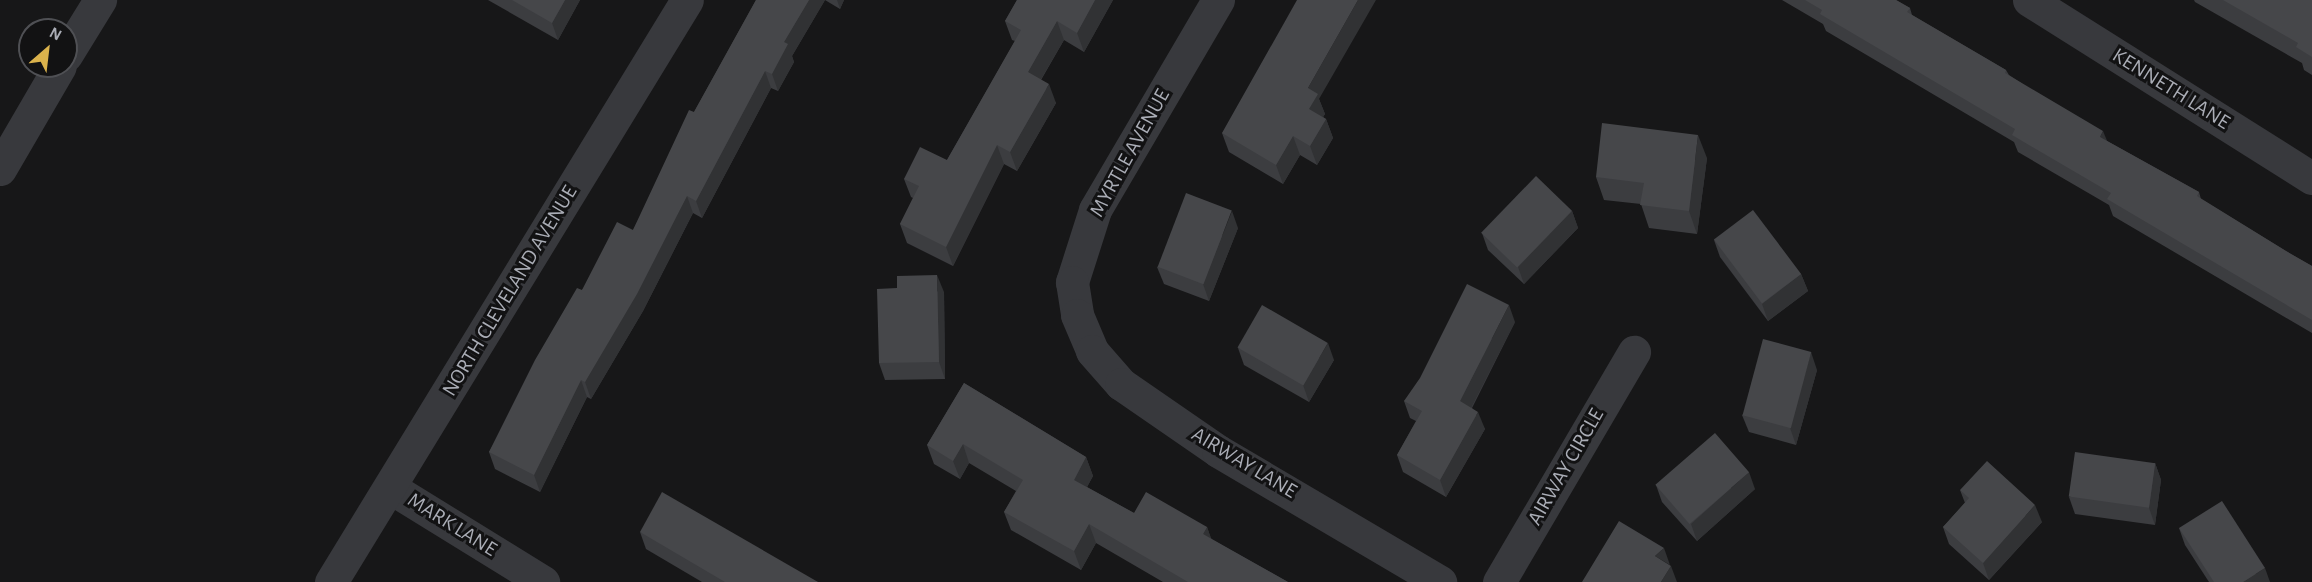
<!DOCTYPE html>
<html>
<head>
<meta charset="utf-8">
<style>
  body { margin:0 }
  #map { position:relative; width:2312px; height:582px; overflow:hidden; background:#171718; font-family:"Alegreya Sans",sans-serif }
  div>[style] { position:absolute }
  .street>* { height:33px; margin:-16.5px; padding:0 16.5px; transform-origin:16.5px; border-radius:16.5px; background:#38393d }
  .wall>* { inset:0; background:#3c3d40 }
  .shaded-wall>* { inset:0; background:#313234 }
  .building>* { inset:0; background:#46474a; transform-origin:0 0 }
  span { translate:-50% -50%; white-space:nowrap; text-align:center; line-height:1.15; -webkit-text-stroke:6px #121213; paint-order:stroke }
  .street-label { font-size:21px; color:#aaadb6 }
  .north { position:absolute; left:18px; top:18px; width:60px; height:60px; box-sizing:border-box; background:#121213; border:2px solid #4f5054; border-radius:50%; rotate:28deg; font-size:16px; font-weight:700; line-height:24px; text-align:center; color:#aaadb6 }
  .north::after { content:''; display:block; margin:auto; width:21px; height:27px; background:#dab24c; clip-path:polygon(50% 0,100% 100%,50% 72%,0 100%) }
</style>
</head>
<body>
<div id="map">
  <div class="street">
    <i style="left:1218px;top:0;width:243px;rotate:120.4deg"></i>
    <i style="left:1095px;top:210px;width:76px;rotate:107.7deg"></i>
    <i style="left:1072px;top:282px;width:33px;rotate:81deg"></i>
    <i style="left:1077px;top:315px;width:39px;rotate:67deg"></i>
    <i style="left:1092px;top:351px;width:44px;rotate:48.7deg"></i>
    <i style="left:1121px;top:384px;width:118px;rotate:34.6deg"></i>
    <i style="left:1218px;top:451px;width:258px;rotate:30.5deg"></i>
    <i style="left:2029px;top:0;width:334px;rotate:32.2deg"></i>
    <i style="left:66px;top:55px;width:65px;rotate:-58.3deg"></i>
    <i style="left:0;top:169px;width:119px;rotate:-59.8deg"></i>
    <i style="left:391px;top:488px;width:179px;rotate:31.7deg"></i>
    <i style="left:331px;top:582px;width:682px;rotate:-58.55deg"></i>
    <i style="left:1499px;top:582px;width:267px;rotate:-59.6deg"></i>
  </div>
  <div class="wall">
    <i style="clip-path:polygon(488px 0,580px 0,558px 40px)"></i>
    <i style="clip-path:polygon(756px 0,844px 0,840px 9px,825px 0,792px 56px,794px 62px,778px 91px,771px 88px,702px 218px,693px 213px,643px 311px,591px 399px,587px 397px,540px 492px,495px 469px,489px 452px,582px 290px,633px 230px,694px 112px)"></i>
    <i style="clip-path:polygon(1017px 0,1113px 0,1084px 52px,1064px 40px,1041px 80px,1056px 103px,1017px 171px,1004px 164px,953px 266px,907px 243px,900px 224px,913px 198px,911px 197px,904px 179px,947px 160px,1015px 41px,1012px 40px,1005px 21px)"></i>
    <i style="clip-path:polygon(1782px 0,1896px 0,1910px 8px,1912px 15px,2006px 70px,2009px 75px,2107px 141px,2199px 192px,2201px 199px,2291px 254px,2312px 266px,2312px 333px,2113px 216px,2109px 205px,2018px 152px,2014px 142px,1826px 31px,1823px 24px)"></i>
    <i style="clip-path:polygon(2194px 0,2312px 0,2312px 75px,2304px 70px,2302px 63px,2195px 2px)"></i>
    <i style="clip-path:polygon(1319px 99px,1325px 114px,1323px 117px,1326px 119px,1333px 138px,1317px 165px,1300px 155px,1283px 184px,1229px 152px,1222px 133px)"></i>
    <i style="clip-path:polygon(1707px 158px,1697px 234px,1649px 228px,1641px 204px,1604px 200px,1596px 177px)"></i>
    <i style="clip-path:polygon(1572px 211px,1578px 228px,1524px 284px,1488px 250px,1482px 233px)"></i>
    <i style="clip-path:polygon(1238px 228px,1209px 301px,1164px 284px,1157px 267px)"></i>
    <i style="clip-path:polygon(1714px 240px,1801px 274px,1808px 291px,1768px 321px,1720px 257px)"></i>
    <i style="clip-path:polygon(897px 288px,944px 292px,945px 379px,885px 380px,879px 363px)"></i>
    <i style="clip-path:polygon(1515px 322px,1472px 408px,1485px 429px,1446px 497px,1403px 472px,1397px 455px,1416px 421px,1410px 418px,1404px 401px)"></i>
    <i style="clip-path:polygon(1238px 348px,1334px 360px,1309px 402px,1244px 365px)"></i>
    <i style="clip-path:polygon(1817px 370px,1796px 445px,1749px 432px,1742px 415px)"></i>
    <i style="clip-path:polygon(964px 383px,1086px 457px,1093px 476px,1087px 487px,1134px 513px,1207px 527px,1211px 539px,1288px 582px,1163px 582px,1096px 543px,1081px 570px,1011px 530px,1004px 512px,1016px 491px,969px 463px,960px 479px,934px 464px,927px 445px)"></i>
    <i style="clip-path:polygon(2155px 463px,2161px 480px,2155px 525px,2075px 514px,2069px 497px)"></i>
    <i style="clip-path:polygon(1656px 485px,1755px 489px,1697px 541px,1662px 502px)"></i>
    <i style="clip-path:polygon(1960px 490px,2042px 522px,1989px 580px,1949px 544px,1943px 527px,1965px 503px)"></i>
    <i style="clip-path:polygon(2179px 528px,2270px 582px,2209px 582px,2185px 545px)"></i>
    <i style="clip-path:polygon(640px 532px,818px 582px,702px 582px,646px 549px)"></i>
  </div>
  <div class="shaded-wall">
    <i style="clip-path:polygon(565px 0,580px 0,558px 40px,552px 23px)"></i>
    <i style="clip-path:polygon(809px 0,825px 0,792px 56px,794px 62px,778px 91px,772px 74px,784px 42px)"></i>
    <i style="clip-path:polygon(837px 0,844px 0,840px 9px)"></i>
    <i style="clip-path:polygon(1095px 0,1113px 0,1084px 52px,1077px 33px)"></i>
    <i style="clip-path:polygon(1358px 0,1376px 0,1319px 99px,1325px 114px,1316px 128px,1309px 109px,1308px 88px)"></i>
    <i style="clip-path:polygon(1057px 21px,1064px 40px,1034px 91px,1028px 72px)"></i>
    <i style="clip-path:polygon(765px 71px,771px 88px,702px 218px,696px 201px)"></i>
    <i style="clip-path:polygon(1049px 84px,1056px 103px,1017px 171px,1010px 152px)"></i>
    <i style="clip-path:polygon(1326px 119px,1333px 138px,1317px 165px,1310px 146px)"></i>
    <i style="clip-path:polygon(2103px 131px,2110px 148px,2100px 137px)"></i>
    <i style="clip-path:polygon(1698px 135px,1707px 158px,1697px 234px,1689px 211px)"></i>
    <i style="clip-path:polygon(1293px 136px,1300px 155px,1283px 184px,1276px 165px)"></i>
    <i style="clip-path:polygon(997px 145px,1004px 164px,953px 266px,946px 247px)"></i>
    <i style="clip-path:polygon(687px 196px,693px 213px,643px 311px,591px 399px,585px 382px)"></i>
    <i style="clip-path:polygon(1232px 211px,1238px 228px,1209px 301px,1203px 284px)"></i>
    <i style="clip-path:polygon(1572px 211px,1578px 228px,1524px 284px,1518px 267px)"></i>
    <i style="clip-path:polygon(1801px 274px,1808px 291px,1768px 321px,1762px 304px)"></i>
    <i style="clip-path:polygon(937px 275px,944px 292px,945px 379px,939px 362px)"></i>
    <i style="clip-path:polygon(1509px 305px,1515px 322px,1466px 418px,1460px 401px)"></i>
    <i style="clip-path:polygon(1328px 343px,1334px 360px,1309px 402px,1303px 385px)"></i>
    <i style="clip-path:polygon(1811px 352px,1817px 370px,1796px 445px,1790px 428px)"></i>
    <i style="clip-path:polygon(581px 380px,587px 397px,540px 492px,534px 475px)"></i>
    <i style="clip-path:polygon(1478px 412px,1485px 429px,1446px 497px,1440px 480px)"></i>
    <i style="clip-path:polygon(963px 444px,969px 463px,960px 479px,953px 461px)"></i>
    <i style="clip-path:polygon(1086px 457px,1093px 476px,1081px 498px,1074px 480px)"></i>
    <i style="clip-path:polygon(2155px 463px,2161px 480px,2155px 525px,2149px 508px)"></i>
    <i style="clip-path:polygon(1749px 472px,1755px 489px,1697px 541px,1691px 524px)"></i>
    <i style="clip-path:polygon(2035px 505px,2042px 522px,1989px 580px,1983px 563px)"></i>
    <i style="clip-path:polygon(1089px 524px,1096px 543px,1081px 570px,1074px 551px)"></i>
    <i style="clip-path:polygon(1207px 527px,1214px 546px,1203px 534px)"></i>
    <i style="clip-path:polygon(1664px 548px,1670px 565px,1655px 556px)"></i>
    <i style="clip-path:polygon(1671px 566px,1677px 582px,1661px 582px)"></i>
    <i style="clip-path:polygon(2265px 568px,2270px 582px,2243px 582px)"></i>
  </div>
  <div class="building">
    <i style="clip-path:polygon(512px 0,565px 0,552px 23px)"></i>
    <i style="clip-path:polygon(756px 0,809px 0,784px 42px,788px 44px,772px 74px,765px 71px,696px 201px,687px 196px,637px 294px,585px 382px,581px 380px,534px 475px,489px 452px,535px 360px,577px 288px,582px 290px,617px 222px,633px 230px,689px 110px,694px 112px)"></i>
    <i style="clip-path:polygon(1017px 0,1095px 0,1077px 33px,1057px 21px,1028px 72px,1049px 84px,1010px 152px,997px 145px,946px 247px,900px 224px,919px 186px,904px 179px,920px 147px,947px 160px,1021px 30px,1005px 21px)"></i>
    <i style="clip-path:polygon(1297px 0,1358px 0,1308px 88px,1318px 94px,1309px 109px,1326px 119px,1310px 146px,1293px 136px,1276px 165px,1222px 133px)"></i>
    <i style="clip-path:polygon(1805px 0,1896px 0,1910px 8px,1907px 12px,2006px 70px,2005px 73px,2103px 131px,2100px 137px,2199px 192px,2197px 196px,2291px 254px,2312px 266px,2312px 320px,2107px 199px,2111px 193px,2012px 135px,2015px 129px,1820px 14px,1822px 10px)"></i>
    <i style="clip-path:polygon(2223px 0,2312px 0,2312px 57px,2296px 47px,2298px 43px)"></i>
    <i style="clip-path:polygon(1602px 123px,1698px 135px,1689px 211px,1640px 205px,1644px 183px,1596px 177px)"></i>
    <i style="left:1536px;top:176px;width:50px;height:79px;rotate:44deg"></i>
    <i style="left:1186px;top:193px;width:49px;height:79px;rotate:21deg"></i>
    <i style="left:1753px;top:210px;width:80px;height:49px;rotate:53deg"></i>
    <i style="clip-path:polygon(937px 275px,939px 362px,879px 363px,877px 289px,897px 288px,897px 276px)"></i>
    <i style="clip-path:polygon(1467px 284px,1509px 305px,1460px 401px,1478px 412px,1440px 480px,1397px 455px,1422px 411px,1404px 401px,1420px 378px)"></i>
    <i style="left:1262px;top:305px;width:76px;height:49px;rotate:30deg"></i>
    <i style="left:1763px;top:339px;width:50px;height:79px;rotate:15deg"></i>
    <i style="clip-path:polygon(964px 383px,1086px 457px,1074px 480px,1134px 513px,1146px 492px,1207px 527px,1203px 534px,1288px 582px,1188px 582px,1089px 524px,1074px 551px,1004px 512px,1023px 480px,963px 444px,953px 461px,927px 445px)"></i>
    <i style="left:1715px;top:433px;width:52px;height:79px;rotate:49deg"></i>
    <i style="left:2075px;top:452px;width:81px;height:45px;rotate:8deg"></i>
    <i style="clip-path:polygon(1987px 461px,2035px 505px,1983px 563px,1943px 527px,1969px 498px,1960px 490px)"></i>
    <i style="clip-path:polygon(662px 492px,818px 582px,725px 582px,640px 532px)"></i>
    <i style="clip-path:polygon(2222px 501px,2265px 568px,2243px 582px,2214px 582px,2179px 528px)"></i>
    <i style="clip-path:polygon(1619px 521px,1664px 548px,1655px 556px,1671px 566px,1661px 582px,1582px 582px)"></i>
  </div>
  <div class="street-label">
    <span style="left:2171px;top:89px;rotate:32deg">KENNETH LANE</span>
    <span style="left:1130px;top:153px;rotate:-61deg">MYRTLE AVENUE</span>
    <span style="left:510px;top:291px;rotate:-59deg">NORTH CLEVELAND AVENUE</span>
    <span style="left:1244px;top:463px;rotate:31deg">AIRWAY LANE</span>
    <span style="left:1566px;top:467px;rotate:-60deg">AIRWAY CIRCLE</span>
    <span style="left:452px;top:525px;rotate:32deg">MARK LANE</span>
  </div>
  <div class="north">N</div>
</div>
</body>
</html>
